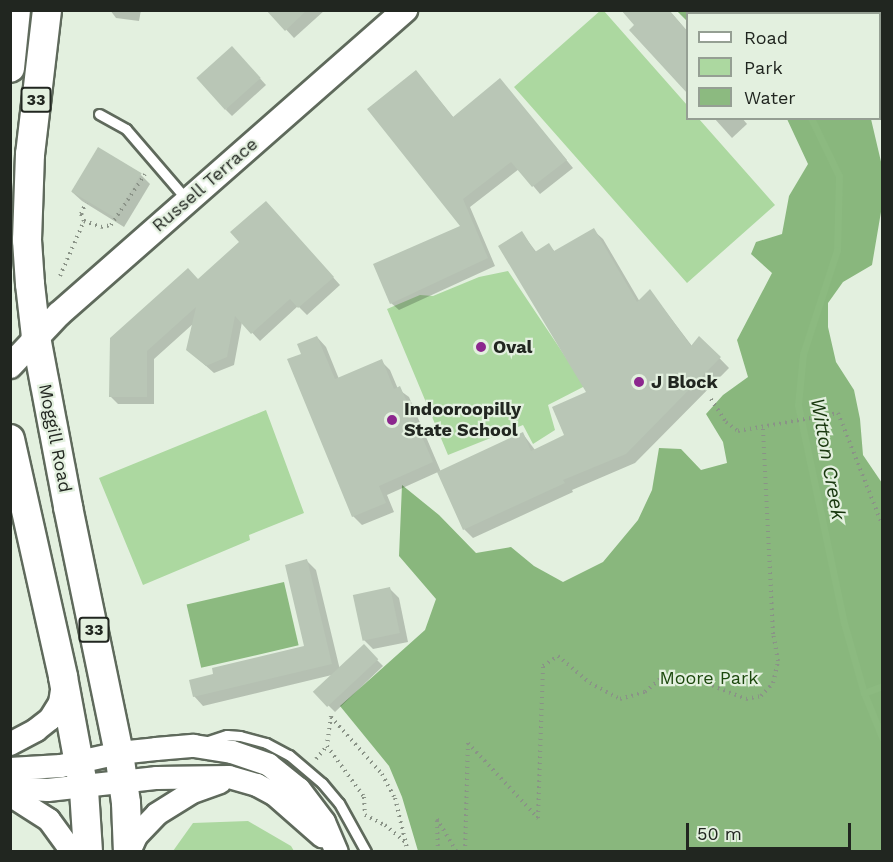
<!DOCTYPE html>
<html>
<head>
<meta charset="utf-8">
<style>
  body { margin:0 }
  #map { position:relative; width:893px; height:862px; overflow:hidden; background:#e3f0df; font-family:"Work Sans",sans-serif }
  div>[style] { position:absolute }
  .green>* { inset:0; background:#acd8a0 }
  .forest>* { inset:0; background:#89b77d }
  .water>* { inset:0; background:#8cba80; transform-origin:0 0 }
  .shadow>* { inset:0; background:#0003 }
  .stream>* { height:7px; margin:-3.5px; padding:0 3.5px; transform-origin:3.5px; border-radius:3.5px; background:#8cba80 }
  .building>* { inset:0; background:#b9c6b6; transform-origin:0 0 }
  .path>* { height:4px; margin-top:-2px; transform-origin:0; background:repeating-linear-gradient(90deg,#8a9387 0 1.5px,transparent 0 6px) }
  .roads { filter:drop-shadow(2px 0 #5f6a5c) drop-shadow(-2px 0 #5f6a5c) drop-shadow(0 2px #5f6a5c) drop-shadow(0 -2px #5f6a5c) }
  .service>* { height:9px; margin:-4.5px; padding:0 4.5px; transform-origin:4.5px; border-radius:4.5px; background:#fff }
  .tertiary>* { height:22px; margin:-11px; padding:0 11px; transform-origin:11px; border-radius:11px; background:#fff }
  .secondary>* { height:24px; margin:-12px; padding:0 12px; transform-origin:12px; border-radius:12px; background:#fff }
  .trunk>* { height:28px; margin:-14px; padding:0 14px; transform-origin:14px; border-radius:14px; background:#fff }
  .dots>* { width:16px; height:16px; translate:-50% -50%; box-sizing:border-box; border:3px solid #e3f0df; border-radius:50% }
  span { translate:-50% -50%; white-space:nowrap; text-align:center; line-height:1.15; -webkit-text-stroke:4.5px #e3f0df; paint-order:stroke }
  .shield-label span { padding:2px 4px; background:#e3f0df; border:2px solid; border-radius:4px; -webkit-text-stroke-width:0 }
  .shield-label { font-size:16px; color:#212620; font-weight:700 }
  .street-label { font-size:18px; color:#212620 }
  .poi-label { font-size:18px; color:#212620; font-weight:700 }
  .left { translate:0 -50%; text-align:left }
  .park-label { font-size:18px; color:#1c480d }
  .water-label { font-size:20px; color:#18370e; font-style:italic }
  .frame { position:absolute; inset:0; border:12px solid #212620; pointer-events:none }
  .legend { position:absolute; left:686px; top:12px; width:195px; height:108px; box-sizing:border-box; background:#e3f0df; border:2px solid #959f93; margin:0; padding:8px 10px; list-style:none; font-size:18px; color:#212620 }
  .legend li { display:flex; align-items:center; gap:12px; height:30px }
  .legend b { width:30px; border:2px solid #959f93 }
  .scale { position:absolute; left:686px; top:823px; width:165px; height:27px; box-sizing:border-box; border:3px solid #212620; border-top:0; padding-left:8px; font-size:18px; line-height:21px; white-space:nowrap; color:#212620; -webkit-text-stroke:4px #e3f0df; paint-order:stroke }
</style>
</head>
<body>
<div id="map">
  <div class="green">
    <i style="clip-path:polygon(601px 10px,604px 11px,687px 105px,688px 118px,699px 119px,775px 205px,687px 283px,514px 87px)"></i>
    <i style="clip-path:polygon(508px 271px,585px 386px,548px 405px,555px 430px,533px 444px,523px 425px,448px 455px,387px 309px,420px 295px,433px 296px,479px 277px)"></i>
    <i style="clip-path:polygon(266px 410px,304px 513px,249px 535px,250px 540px,143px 585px,99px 478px)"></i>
    <i style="clip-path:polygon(248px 821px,291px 846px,294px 851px,173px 851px,193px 823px)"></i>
  </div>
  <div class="forest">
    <i style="clip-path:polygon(812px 10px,815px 13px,688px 14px,687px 21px,677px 11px)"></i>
    <i style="clip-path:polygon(787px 119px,871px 119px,882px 166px,882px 206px,872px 265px,843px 282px,828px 303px,828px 327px,836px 362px,854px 390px,860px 419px,863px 455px,882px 483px,882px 851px,418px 851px,402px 797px,389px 766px,340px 706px,425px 630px,436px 599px,399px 556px,402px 485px,439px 515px,476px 553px,511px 547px,534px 566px,563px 582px,603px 562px,638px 520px,652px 490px,659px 448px,681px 449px,701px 470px,727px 463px,723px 442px,706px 414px,723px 395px,748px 377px,737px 340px,772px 273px,751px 254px,756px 242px,782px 234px,789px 196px,808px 164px)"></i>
  </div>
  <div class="water">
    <i style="left:284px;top:582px;width:65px;height:100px;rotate:77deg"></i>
  </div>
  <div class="shadow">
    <i style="clip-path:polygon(110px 10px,141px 10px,139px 21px,116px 18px)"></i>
    <i style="clip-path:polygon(268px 10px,325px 10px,294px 38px)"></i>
    <i style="clip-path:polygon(669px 10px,688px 32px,688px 90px,631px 30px)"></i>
    <i style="clip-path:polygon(237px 53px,266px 85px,232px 116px,226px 110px)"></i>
    <i style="clip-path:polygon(416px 72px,454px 118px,507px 88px,573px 168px,540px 194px,519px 169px,470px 207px,495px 266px,399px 310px,391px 303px,462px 227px)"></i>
    <i style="clip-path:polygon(714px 118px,742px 118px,747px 124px,732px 138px)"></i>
    <i style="clip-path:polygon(141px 175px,150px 184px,124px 227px,82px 201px,72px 192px)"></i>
    <i style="clip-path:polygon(273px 210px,340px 285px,307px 315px,298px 306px,260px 341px,242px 322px,234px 365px,214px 373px,196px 357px,194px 323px,154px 359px,154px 404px,118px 404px,110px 396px,199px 281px)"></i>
    <i style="clip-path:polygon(593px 230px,603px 239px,640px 302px,650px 291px,692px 346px,700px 338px,729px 368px,635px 463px,572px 490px,573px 492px,473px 538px,464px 529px,438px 472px,387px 495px,394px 512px,362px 525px,353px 516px,303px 354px,317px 337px,326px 347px,339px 379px,381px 361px,390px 370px,398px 389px,409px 397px,441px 472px,523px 434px,535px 450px,566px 436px,588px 393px,522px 233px,537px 253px,549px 245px,555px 252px)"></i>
    <i style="clip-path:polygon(307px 561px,316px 570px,340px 670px,364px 647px,383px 666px,335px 712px,316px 693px,336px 674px,203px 706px,194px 696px,306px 647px)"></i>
    <i style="clip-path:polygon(390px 589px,399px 598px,408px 642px,373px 649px,364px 640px)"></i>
  </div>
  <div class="stream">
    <i style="left:762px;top:10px;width:4px;rotate:63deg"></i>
    <i style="left:811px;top:118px;width:64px;rotate:64.2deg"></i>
    <i style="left:839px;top:176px;width:74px;rotate:91.5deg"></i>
    <i style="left:837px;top:250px;width:109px;rotate:108.1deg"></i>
    <i style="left:803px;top:354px;width:51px;rotate:95.6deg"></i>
    <i style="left:798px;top:405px;width:223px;rotate:78.1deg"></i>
    <i style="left:844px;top:623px;width:73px;rotate:74.1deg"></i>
    <i style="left:864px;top:693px;width:48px;rotate:67.8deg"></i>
    <i style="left:864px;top:693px;width:19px;rotate:-21deg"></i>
  </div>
  <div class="building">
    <i style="clip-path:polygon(266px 10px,307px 10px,285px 31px)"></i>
    <i style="clip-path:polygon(621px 10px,669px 10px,687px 31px,687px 93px,629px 30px,634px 25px)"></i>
    <i style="left:232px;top:46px;width:43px;height:48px;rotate:48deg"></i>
    <i style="clip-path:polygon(416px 70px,453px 117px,500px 78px,567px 160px,532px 187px,511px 162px,463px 199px,488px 258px,390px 304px,373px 264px,460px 226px,367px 109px)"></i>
    <i style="left:98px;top:147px;width:51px;height:52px;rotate:31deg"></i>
    <i style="clip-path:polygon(266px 201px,334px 277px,298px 308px,290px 299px,251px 334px,235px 316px,227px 357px,206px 366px,186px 350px,196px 307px,147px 351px,147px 397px,109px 397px,110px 338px,188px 268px,198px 279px,239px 242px,230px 232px)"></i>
    <i style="clip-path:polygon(594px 228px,637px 302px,650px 289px,691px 346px,699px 336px,721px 357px,626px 454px,563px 480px,565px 483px,463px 530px,437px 472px,523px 432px,531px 451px,564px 435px,552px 407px,586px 392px,498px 246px,522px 231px,535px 252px,549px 243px,554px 251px)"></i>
    <i style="clip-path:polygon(317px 336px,335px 379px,382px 359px,394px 389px,400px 386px,433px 462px,379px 486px,386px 503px,352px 517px,287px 359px,301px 354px,297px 344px)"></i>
    <i style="clip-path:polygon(307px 559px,332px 664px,193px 697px,189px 680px,213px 674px,212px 668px,304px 646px,285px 565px)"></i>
    <i style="left:390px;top:587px;width:47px;height:38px;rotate:78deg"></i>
    <i style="left:364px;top:644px;width:21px;height:70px;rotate:47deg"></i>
  </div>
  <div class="path">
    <i style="left:84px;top:221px;width:18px;rotate:19deg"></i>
    <i style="left:101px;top:227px;width:10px;rotate:-11deg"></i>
    <i style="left:111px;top:225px;width:61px;rotate:-56.3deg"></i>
    <i style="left:60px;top:276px;width:60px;rotate:-66.4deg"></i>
    <i style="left:84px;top:221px;width:8px;rotate:-113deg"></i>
    <i style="left:81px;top:214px;width:12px;rotate:-66deg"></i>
    <i style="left:711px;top:399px;width:27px;rotate:57deg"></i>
    <i style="left:726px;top:422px;width:15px;rotate:37deg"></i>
    <i style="left:738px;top:431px;width:102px;rotate:-10.2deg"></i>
    <i style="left:838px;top:413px;width:119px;rotate:68.4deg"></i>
    <i style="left:331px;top:716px;width:30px;rotate:98deg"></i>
    <i style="left:327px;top:746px;width:63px;rotate:54deg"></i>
    <i style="left:364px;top:797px;width:18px;rotate:87deg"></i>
    <i style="left:365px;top:815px;width:22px;rotate:27deg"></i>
    <i style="left:385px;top:825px;width:26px;rotate:40deg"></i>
    <i style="left:331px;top:717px;width:76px;rotate:48.2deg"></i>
    <i style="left:382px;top:774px;width:27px;rotate:62deg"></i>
    <i style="left:395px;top:798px;width:56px;rotate:76.5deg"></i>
    <i style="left:316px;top:759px;width:17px;rotate:-50deg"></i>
    <i style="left:438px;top:852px;width:33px;rotate:-92deg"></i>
    <i style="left:437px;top:819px;width:39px;rotate:59deg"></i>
    <i style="left:465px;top:852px;width:109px;rotate:-88.4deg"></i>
    <i style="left:468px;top:743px;width:103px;rotate:47deg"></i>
    <i style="left:538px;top:818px;width:152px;rotate:-88.1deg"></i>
    <i style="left:543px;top:666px;width:18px;rotate:-34deg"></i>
    <i style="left:558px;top:656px;width:42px;rotate:40.2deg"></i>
    <i style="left:590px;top:683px;width:34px;rotate:28deg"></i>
    <i style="left:620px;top:699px;width:26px;rotate:-16deg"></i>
    <i style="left:645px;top:692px;width:23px;rotate:-41deg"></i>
    <i style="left:662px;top:677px;width:28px"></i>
    <i style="left:690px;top:677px;width:60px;rotate:21.4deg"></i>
    <i style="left:746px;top:699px;width:15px;rotate:-11deg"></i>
    <i style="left:761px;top:696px;width:18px;rotate:-47deg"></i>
    <i style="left:773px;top:683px;width:23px;rotate:-77deg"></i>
    <i style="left:778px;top:661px;width:27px;rotate:-100deg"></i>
    <i style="left:773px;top:634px;width:208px;rotate:-92.8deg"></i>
  </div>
  <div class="roads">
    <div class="service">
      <i style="left:847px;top:10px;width:4px;rotate:76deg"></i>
      <i style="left:880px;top:93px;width:16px;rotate:83deg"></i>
      <i style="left:99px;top:114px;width:31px;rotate:29deg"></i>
      <i style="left:126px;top:129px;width:94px;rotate:49.3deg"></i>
      <i style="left:205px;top:742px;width:23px;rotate:-18deg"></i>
      <i style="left:227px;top:735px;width:13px;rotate:4deg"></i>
      <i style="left:240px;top:736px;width:27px;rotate:15deg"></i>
      <i style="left:266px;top:743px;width:26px;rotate:28deg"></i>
      <i style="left:289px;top:755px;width:43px;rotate:40.3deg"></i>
      <i style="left:322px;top:783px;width:26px;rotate:50deg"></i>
      <i style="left:339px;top:803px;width:56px;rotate:61.1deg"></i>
    </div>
    <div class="tertiary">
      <i style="left:10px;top:744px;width:30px;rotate:-28deg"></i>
      <i style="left:36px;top:730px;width:18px;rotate:-38deg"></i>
      <i style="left:50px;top:719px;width:19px;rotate:-58deg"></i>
      <i style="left:60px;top:703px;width:19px;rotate:-81deg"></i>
      <i style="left:10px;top:769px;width:51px;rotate:-3.4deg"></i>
      <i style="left:61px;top:766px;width:59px;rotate:-12.6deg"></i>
      <i style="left:119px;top:753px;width:37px;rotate:-6deg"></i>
      <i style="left:156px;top:749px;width:38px;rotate:-5deg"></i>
      <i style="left:194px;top:746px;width:38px;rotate:9deg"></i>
      <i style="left:232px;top:752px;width:39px;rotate:19deg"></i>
      <i style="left:269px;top:765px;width:38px;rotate:39deg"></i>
      <i style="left:299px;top:789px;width:41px;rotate:52.9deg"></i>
      <i style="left:324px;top:822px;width:33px;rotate:67deg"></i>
      <i style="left:10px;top:788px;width:38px;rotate:3deg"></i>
      <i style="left:48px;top:790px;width:110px;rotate:-6.3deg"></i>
      <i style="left:157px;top:778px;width:72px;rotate:-0.8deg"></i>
      <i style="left:229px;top:777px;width:29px;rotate:16deg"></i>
      <i style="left:257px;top:785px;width:19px;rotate:28deg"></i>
      <i style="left:274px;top:794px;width:64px;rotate:41.2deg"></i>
      <i style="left:10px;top:795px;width:46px;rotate:32.7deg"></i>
      <i style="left:49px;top:820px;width:39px;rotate:54deg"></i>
      <i style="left:129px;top:852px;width:17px;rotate:-66deg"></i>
      <i style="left:136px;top:836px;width:30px;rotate:-46deg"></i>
      <i style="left:157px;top:814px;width:39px;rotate:-32deg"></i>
      <i style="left:190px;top:793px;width:32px;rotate:-20deg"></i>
    </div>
    <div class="secondary">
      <i style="left:10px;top:366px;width:71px;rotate:-46.7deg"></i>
      <i style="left:59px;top:314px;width:461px;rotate:-41.3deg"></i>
    </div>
    <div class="trunk">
      <i style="left:47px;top:10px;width:145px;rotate:96.7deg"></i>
      <i style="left:30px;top:154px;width:86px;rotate:92deg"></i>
      <i style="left:27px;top:240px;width:44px;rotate:86.1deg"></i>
      <i style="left:30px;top:284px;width:53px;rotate:83.5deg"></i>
      <i style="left:36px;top:337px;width:173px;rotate:79.3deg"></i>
      <i style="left:68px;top:507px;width:251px;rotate:78.3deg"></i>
      <i style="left:119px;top:753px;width:50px;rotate:82deg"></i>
      <i style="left:126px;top:803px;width:49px;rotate:87.7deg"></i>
      <i style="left:10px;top:68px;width:58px;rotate:-84.1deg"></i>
      <i style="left:10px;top:439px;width:244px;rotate:77.4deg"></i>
      <i style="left:63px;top:677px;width:115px;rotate:79.5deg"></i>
      <i style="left:84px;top:790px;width:62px;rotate:86.3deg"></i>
    </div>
  </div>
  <div class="dots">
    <i style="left:481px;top:347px;background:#8c278e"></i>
    <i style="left:639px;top:382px;background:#8c278e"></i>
    <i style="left:392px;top:420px;background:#8c278e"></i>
  </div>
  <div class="shield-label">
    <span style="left:36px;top:100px">33</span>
    <span style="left:94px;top:630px">33</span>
  </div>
  <div class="street-label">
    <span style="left:205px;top:185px;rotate:-41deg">Russell Terrace</span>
    <span style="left:55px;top:438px;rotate:79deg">Moggill Road</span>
  </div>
  <div class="poi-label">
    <span class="left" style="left:493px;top:347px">Oval</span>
    <span class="left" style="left:651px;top:382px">J Block</span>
    <span class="left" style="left:404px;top:420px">Indooroopilly<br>State School</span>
  </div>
  <div class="park-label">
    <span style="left:709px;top:678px">Moore Park</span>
  </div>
  <div class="water-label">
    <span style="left:828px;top:459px;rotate:80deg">Witton Creek</span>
  </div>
  <div class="frame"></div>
  <ul class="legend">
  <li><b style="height:8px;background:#fff"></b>Road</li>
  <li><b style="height:16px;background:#acd8a0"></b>Park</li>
  <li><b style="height:16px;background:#8cba80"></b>Water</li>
  </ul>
  <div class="scale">50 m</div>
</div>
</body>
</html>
